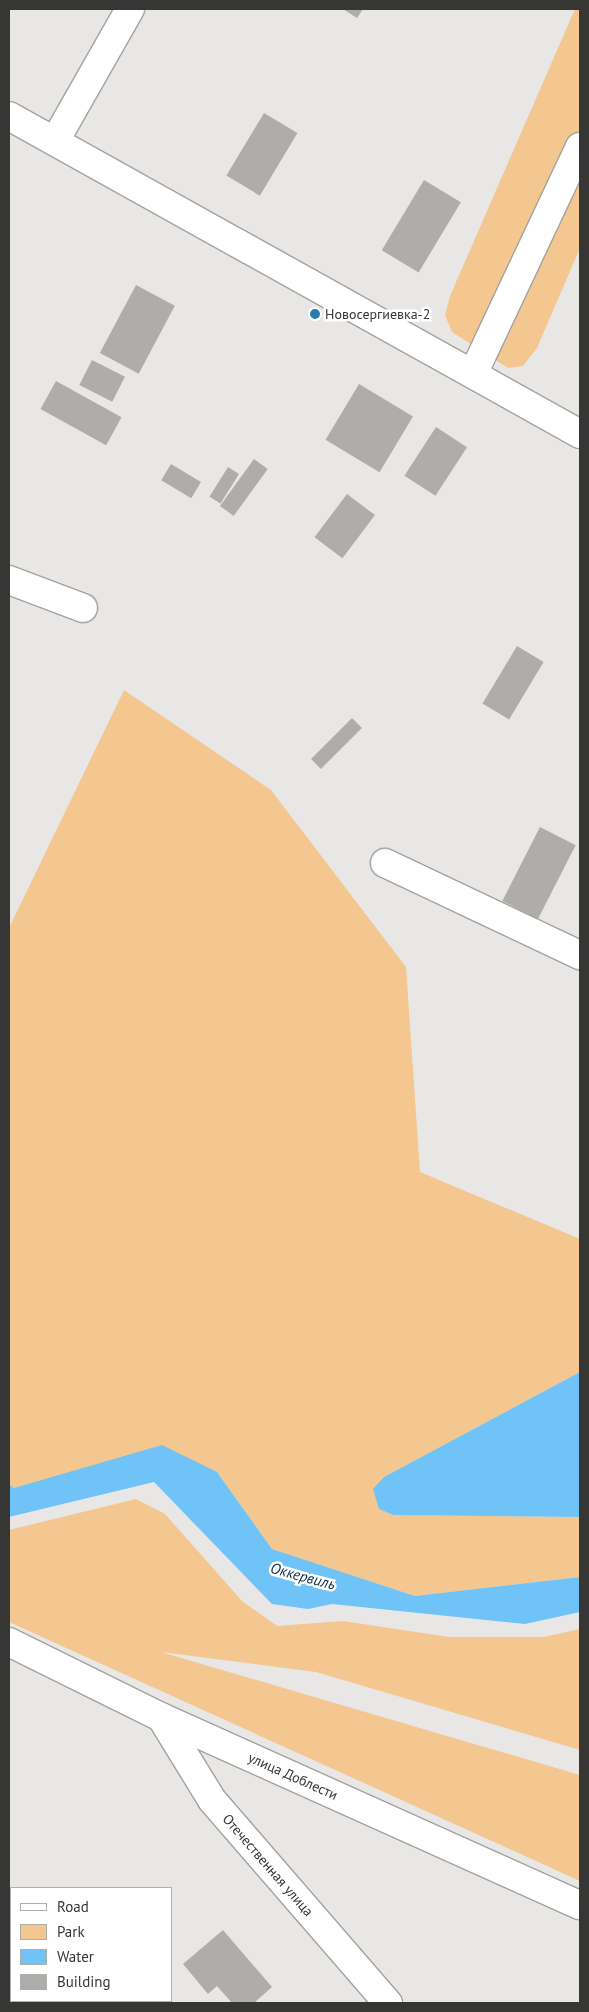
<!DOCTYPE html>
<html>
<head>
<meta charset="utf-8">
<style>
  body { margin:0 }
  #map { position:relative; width:589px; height:2012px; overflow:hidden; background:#e9e7e5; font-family:"PT Sans",sans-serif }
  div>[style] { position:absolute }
  .green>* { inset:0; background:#f3c78f }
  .water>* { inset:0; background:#70c3f7 }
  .building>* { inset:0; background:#aeadaa; transform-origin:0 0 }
  .roads { filter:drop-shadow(1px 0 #a4a29f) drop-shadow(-1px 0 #a4a29f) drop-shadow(0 1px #a4a29f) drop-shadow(0 -1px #a4a29f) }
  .minor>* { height:28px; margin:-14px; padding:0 14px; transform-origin:14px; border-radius:14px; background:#fff }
  .dots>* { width:14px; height:14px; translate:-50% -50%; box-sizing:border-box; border:2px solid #fff; border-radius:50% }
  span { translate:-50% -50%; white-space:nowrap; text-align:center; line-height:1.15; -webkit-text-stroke:5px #fff; paint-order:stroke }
  .poi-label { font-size:14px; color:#363635 }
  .left { translate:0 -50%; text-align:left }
  .street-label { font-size:14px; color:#363635 }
  .water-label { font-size:15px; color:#082e43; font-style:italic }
  .frame { position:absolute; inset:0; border:10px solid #363635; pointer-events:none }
  .legend { position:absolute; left:10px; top:1887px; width:162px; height:115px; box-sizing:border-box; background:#fff; border:1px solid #afafae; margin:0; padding:6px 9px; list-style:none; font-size:15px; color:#363635 }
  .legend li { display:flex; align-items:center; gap:10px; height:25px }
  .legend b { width:25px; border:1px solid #afafae }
</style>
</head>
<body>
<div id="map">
  <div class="green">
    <i style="clip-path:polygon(575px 9px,580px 9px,580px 248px,537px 348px,523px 366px,508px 368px,452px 332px,445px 315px,450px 296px)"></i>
    <i style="clip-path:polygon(124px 690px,271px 790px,406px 967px,420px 1172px,580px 1239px,580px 1372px,384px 1477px,379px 1509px,393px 1515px,580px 1517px,580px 1577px,415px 1596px,272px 1549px,217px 1472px,14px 1488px,9px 1484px,9px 928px)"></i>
    <i style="clip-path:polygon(136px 1499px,165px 1514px,242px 1601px,277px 1626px,343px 1621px,449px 1637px,544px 1637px,580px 1629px,580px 1750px,316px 1672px,161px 1652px,580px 1775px,580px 1881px,9px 1622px,9px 1530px)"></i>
  </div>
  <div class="water">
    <i style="clip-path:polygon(580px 1372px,580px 1517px,393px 1515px,379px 1509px,373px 1489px,384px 1477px)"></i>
    <i style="clip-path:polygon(162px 1445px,217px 1472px,272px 1549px,415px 1596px,580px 1577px,580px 1612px,525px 1624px,332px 1604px,308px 1609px,272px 1604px,154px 1482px,9px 1517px,9px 1484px,14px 1488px)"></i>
  </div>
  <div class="building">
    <i style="clip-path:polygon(343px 9px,363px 9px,357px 18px)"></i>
    <i style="left:264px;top:113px;width:39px;height:73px;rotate:31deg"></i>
    <i style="left:424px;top:180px;width:43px;height:82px;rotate:31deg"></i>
    <i style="left:136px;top:285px;width:44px;height:77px;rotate:28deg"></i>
    <i style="left:92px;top:360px;width:37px;height:28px;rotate:27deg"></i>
    <i style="left:56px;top:381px;width:75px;height:32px;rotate:29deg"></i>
    <i style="left:359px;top:384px;width:63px;height:65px;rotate:31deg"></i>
    <i style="left:436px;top:427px;width:37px;height:58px;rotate:33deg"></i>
    <i style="left:254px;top:459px;width:17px;height:58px;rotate:36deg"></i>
    <i style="left:171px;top:464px;width:35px;height:19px;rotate:31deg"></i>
    <i style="left:228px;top:467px;width:13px;height:35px;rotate:32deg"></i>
    <i style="left:347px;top:494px;width:35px;height:54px;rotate:37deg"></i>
    <i style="left:517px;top:646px;width:31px;height:67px;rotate:31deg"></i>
    <i style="left:352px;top:718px;width:14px;height:58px;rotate:45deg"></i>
    <i style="left:540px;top:827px;width:40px;height:83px;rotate:27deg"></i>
    <i style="clip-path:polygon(223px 1930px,272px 1987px,254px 2003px,232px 2003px,217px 1986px,208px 1994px,183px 1964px)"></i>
    <i style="clip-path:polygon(11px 1976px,11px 2001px,84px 2002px,9px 2003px)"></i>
  </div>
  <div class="roads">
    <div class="minor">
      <i style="left:9px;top:116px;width:654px;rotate:29.11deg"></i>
      <i style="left:55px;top:141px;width:152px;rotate:-60.4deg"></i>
      <i style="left:473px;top:374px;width:251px;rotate:-64.8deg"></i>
      <i style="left:9px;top:580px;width:79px;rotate:20.7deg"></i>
      <i style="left:385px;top:863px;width:216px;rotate:25.3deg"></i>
      <i style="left:9px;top:1642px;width:169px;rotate:26.3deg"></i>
      <i style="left:161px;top:1717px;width:459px;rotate:24.2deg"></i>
      <i style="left:161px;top:1717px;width:97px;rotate:58.4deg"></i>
      <i style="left:212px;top:1800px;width:269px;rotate:49.1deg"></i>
    </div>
  </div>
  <div class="dots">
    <i style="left:315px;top:314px;background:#277cac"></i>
  </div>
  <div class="poi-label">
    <span class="left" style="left:325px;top:314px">Новосергиевка-2</span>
  </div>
  <div class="street-label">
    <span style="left:293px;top:1776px;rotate:24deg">улица Доблести</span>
    <span style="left:268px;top:1865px;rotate:49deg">Отечественная улица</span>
  </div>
  <div class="water-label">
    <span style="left:303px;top:1576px;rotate:15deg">Оккервиль</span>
  </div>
  <div class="frame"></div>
  <ul class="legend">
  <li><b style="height:6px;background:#fff"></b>Road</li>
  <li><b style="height:14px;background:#f3c78f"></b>Park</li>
  <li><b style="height:14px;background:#70c3f7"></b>Water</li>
  <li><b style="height:14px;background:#aeadaa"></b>Building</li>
  </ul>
</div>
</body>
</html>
